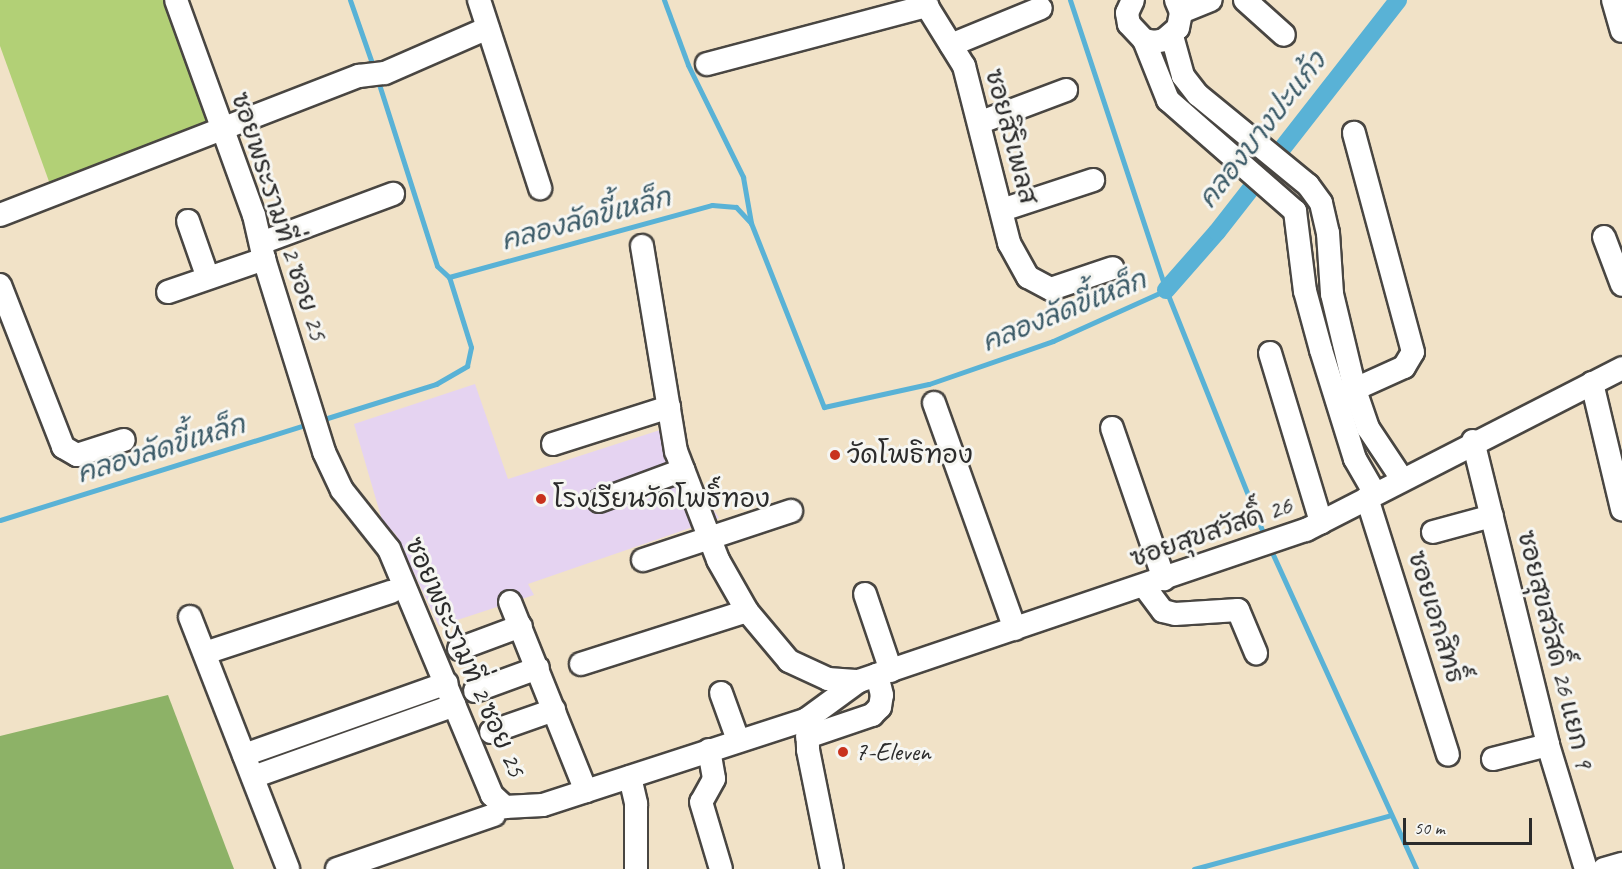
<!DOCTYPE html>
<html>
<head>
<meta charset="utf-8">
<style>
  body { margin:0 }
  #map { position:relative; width:1622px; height:869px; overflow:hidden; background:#f1e2c7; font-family:Caveat,"Playpen Sans Thai",sans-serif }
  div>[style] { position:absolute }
  .built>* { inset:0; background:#e5d3f1 }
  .green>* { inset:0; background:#b2d076 }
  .forest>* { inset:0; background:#8db267 }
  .stream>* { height:5px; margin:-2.5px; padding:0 2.5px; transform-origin:2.5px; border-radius:2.5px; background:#59b2d6 }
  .canal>* { height:18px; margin:-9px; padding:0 9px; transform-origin:9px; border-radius:9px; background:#59b2d6 }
  .roads { filter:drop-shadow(2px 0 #494642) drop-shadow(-2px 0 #494642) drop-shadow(0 2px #494642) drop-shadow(0 -2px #494642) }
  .minor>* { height:22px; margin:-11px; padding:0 11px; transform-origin:11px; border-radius:11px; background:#fff }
  .dots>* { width:16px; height:16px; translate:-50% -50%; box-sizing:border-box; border:3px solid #f6f6f2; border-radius:50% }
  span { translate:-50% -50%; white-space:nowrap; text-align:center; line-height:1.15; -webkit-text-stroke:6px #f6f6f2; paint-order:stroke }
  .street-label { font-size:26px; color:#2b2b2b }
  .poi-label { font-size:26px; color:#2b2b2b }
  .left { translate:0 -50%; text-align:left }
  .water-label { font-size:27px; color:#3b5a67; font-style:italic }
  .scale { position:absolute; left:1403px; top:818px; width:129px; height:27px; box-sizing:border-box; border:3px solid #2b2b2b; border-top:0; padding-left:8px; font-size:18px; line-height:21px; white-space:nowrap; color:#2b2b2b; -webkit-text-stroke:4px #f6f6f2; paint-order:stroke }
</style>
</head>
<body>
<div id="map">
  <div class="built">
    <i style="clip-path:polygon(475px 384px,508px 479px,660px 430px,719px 518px,528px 584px,534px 595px,439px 626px,396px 535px,382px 520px,354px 424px)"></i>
  </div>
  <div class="green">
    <i style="clip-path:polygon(0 0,164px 0,210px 123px,51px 187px,0 46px)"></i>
  </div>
  <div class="forest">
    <i style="clip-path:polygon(168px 695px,234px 869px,0 869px,0 736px)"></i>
  </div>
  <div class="stream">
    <i style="left:350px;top:0;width:73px;rotate:70.8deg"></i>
    <i style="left:664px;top:0;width:69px;rotate:69.7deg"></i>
    <i style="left:688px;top:65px;width:125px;rotate:63.8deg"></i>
    <i style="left:743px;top:177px;width:47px;rotate:80.1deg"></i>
    <i style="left:1070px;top:0;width:305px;rotate:71.7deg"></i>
    <i style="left:1166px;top:290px;width:266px;rotate:68.2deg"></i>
    <i style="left:378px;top:81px;width:194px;rotate:72.3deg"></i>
    <i style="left:437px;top:266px;width:16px;rotate:43deg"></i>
    <i style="left:321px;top:420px;width:121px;rotate:-17.4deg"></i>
    <i style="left:436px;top:384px;width:36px;rotate:-30deg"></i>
    <i style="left:467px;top:366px;width:19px;rotate:-78deg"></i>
    <i style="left:471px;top:347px;width:73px;rotate:-107.4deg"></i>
    <i style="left:449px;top:277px;width:273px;rotate:-15.3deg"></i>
    <i style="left:712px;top:205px;width:24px;rotate:5deg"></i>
    <i style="left:736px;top:207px;width:22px;rotate:47deg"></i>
    <i style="left:751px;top:223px;width:198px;rotate:68.4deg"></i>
    <i style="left:824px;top:407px;width:107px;rotate:-12.4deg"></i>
    <i style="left:929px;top:384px;width:131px;rotate:-19.1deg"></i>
    <i style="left:1053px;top:341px;width:124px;rotate:-24.3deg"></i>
    <i style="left:0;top:520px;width:324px;rotate:-17.3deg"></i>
    <i style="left:1270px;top:548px;width:353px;rotate:65.5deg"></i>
    <i style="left:1194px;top:869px;width:204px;rotate:-15.3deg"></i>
  </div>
  <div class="canal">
    <i style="left:1166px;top:290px;width:77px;rotate:-48.7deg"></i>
    <i style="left:1217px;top:232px;width:294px;rotate:-52deg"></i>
  </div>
  <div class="roads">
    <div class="minor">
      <i style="left:176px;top:0;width:229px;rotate:70.1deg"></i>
      <i style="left:254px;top:215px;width:45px;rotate:77.2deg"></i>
      <i style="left:264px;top:259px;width:202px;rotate:72.7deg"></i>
      <i style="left:324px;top:452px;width:42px;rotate:64.7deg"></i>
      <i style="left:342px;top:490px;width:75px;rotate:51.5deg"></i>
      <i style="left:389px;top:549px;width:267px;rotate:67.3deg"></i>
      <i style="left:492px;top:795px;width:18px;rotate:43deg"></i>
      <i style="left:505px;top:807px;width:38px;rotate:-3deg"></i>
      <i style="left:543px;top:805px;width:278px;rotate:-18deg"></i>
      <i style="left:807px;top:719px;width:64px;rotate:-36.2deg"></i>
      <i style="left:859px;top:681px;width:472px;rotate:-18.7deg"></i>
      <i style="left:1306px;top:530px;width:355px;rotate:-27.1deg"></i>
      <i style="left:479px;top:0;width:198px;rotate:72deg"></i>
      <i style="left:923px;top:0;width:78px;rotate:58.2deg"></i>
      <i style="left:964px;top:66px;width:183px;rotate:75.7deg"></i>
      <i style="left:1009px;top:243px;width:39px;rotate:61deg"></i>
      <i style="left:1028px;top:277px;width:26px;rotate:28deg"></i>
      <i style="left:1051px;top:289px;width:65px;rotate:-18.7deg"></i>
      <i style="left:1133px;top:0;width:14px;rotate:115deg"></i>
      <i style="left:1127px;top:13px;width:11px;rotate:80deg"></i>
      <i style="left:1129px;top:24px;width:22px;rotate:47deg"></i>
      <i style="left:1144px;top:40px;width:10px;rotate:11deg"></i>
      <i style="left:1154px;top:42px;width:10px;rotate:-11deg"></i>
      <i style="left:1164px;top:40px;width:18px;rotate:-41deg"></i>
      <i style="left:1178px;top:28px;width:16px;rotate:-79deg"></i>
      <i style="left:1181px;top:12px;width:13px;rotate:-113deg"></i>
      <i style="left:1245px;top:0;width:52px;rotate:41.9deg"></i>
      <i style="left:1613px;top:0;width:32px;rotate:74deg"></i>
      <i style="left:1181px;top:12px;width:32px;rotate:-22deg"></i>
      <i style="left:1172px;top:36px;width:41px;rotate:74.6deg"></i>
      <i style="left:1183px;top:76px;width:24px;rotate:52deg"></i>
      <i style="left:1198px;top:95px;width:142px;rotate:39.3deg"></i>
      <i style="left:1308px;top:185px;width:22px;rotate:54deg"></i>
      <i style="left:1321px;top:203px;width:31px;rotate:77deg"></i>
      <i style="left:1328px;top:233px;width:61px;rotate:86.2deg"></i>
      <i style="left:1332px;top:294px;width:99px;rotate:76.5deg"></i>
      <i style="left:1355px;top:390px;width:40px;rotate:71.1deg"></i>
      <i style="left:1368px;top:428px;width:61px;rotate:56.3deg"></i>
      <i style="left:1144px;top:40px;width:65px;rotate:68.2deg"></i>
      <i style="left:1168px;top:100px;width:169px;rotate:41.2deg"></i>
      <i style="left:1295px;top:211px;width:81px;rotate:82.9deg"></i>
      <i style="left:1305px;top:291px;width:61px;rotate:74.8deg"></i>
      <i style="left:1321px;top:350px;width:114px;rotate:72.7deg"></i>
      <i style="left:1355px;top:459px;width:39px;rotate:60deg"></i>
      <i style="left:951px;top:45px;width:97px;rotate:-22.3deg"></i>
      <i style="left:707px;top:64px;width:228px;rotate:-14.8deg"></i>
      <i style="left:981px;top:122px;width:91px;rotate:-20.6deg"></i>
      <i style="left:1002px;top:210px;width:96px;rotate:-18.2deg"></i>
      <i style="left:0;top:215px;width:385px;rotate:-21.2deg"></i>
      <i style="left:359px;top:76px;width:26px;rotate:-7deg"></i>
      <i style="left:385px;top:73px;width:112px;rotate:-23.6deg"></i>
      <i style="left:188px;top:221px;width:60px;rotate:70.7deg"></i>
      <i style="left:1604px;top:237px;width:51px;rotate:69.4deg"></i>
      <i style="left:261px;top:243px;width:141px;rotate:-20.4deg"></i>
      <i style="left:642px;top:246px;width:208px;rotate:80.6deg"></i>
      <i style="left:676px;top:451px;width:117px;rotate:68.9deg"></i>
      <i style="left:718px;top:560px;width:59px;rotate:60.4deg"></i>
      <i style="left:747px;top:611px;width:65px;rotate:50deg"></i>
      <i style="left:789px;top:661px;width:43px;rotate:24.8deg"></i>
      <i style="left:828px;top:679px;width:31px;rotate:4deg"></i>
      <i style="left:0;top:285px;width:174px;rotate:68.7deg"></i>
      <i style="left:63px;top:447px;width:16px;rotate:30deg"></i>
      <i style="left:77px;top:455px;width:49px;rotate:-17.7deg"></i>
      <i style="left:168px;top:292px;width:102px;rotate:-19deg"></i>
      <i style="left:1270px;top:353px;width:177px;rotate:73.2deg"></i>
      <i style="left:1592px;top:383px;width:130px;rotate:76.6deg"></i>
      <i style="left:1342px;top:395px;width:68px;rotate:-24.3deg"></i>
      <i style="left:1404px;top:367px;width:17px;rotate:-59deg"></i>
      <i style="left:1413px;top:352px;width:227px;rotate:-105.1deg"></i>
      <i style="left:934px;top:403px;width:240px;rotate:70.3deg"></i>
      <i style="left:1112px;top:428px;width:160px;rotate:71deg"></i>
      <i style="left:1473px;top:441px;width:313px;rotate:76.1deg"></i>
      <i style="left:1548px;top:745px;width:130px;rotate:73deg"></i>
      <i style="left:553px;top:444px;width:122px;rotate:-17.7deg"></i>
      <i style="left:1367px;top:498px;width:269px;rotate:72.5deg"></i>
      <i style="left:599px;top:501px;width:90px;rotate:-20.3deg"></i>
      <i style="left:1433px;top:532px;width:61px;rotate:-15.2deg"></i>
      <i style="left:643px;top:560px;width:156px;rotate:-18.3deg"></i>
      <i style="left:1144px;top:586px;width:31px;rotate:53deg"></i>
      <i style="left:1163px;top:611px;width:12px;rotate:14deg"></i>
      <i style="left:1175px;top:614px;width:63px;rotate:-3.6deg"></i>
      <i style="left:1238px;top:610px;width:47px;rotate:67.3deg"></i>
      <i style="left:865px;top:594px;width:81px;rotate:71.3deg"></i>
      <i style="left:510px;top:602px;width:204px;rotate:68.1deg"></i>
      <i style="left:190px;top:617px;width:270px;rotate:68.7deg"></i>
      <i style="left:459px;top:649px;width:66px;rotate:-20.4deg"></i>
      <i style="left:205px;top:653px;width:196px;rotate:-18.2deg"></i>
      <i style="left:581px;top:664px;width:174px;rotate:-17.7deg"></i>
      <i style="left:475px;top:691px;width:67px;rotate:-20.1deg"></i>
      <i style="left:721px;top:693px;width:50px;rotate:70.1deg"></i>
      <i style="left:807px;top:719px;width:31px;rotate:88deg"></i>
      <i style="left:808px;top:750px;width:121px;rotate:78.6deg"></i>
      <i style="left:491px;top:732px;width:67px;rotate:-19.2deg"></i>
      <i style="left:807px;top:737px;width:69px;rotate:-18.7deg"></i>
      <i style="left:872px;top:715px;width:11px;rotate:-45deg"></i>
      <i style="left:880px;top:707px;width:12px;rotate:-81deg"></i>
      <i style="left:882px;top:695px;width:21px;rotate:-104deg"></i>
      <i style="left:709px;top:750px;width:29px;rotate:80deg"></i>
      <i style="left:714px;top:779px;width:26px;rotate:119deg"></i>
      <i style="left:701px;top:802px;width:70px;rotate:73.4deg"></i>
      <i style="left:244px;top:755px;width:215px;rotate:-19.5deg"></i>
      <i style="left:1493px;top:759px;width:57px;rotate:-14.3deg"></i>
      <i style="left:253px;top:777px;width:214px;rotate:-19.6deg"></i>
      <i style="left:630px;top:777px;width:28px;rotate:77deg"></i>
      <i style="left:636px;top:804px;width:65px;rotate:90deg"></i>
      <i style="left:337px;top:869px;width:166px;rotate:-19deg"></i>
      <i style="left:1604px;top:869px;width:19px;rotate:-16deg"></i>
    </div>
  </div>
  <div class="dots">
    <i style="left:835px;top:455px;background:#c8321e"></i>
    <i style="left:541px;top:499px;background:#c8321e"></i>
    <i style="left:843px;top:752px;background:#c8321e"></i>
  </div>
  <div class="street-label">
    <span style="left:1011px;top:136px;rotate:75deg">ซอยสิริเพลส</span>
    <span style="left:279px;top:216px;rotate:72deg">ซอยพระรามที่ 2 ซอย 25</span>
    <span style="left:1211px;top:532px;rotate:-19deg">ซอยสุขสวัสดิ์ 26</span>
    <span style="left:1436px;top:617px;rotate:73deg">ซอยเอกสิทธิ์</span>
    <span style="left:1555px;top:649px;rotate:76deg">ซอยสุขสวัสดิ์ 26 แยก 9</span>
    <span style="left:465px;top:657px;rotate:66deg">ซอยพระรามที่ 2 ซอย 25</span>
  </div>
  <div class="poi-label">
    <span class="left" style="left:847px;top:455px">วัดโพธิทอง</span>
    <span class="left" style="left:553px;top:499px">โรงเรียนวัดโพธิ์ทอง</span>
    <span class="left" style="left:855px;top:752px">7-Eleven</span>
  </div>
  <div class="water-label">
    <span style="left:1262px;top:130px;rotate:-52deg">คลองบางปะแก้ว</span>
    <span style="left:586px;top:219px;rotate:-15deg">คลองลัดขี้เหล็ก</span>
    <span style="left:1064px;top:311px;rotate:-22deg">คลองลัดขี้เหล็ก</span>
    <span style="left:161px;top:449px;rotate:-17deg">คลองลัดขี้เหล็ก</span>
  </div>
  <div class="scale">50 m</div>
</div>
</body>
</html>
